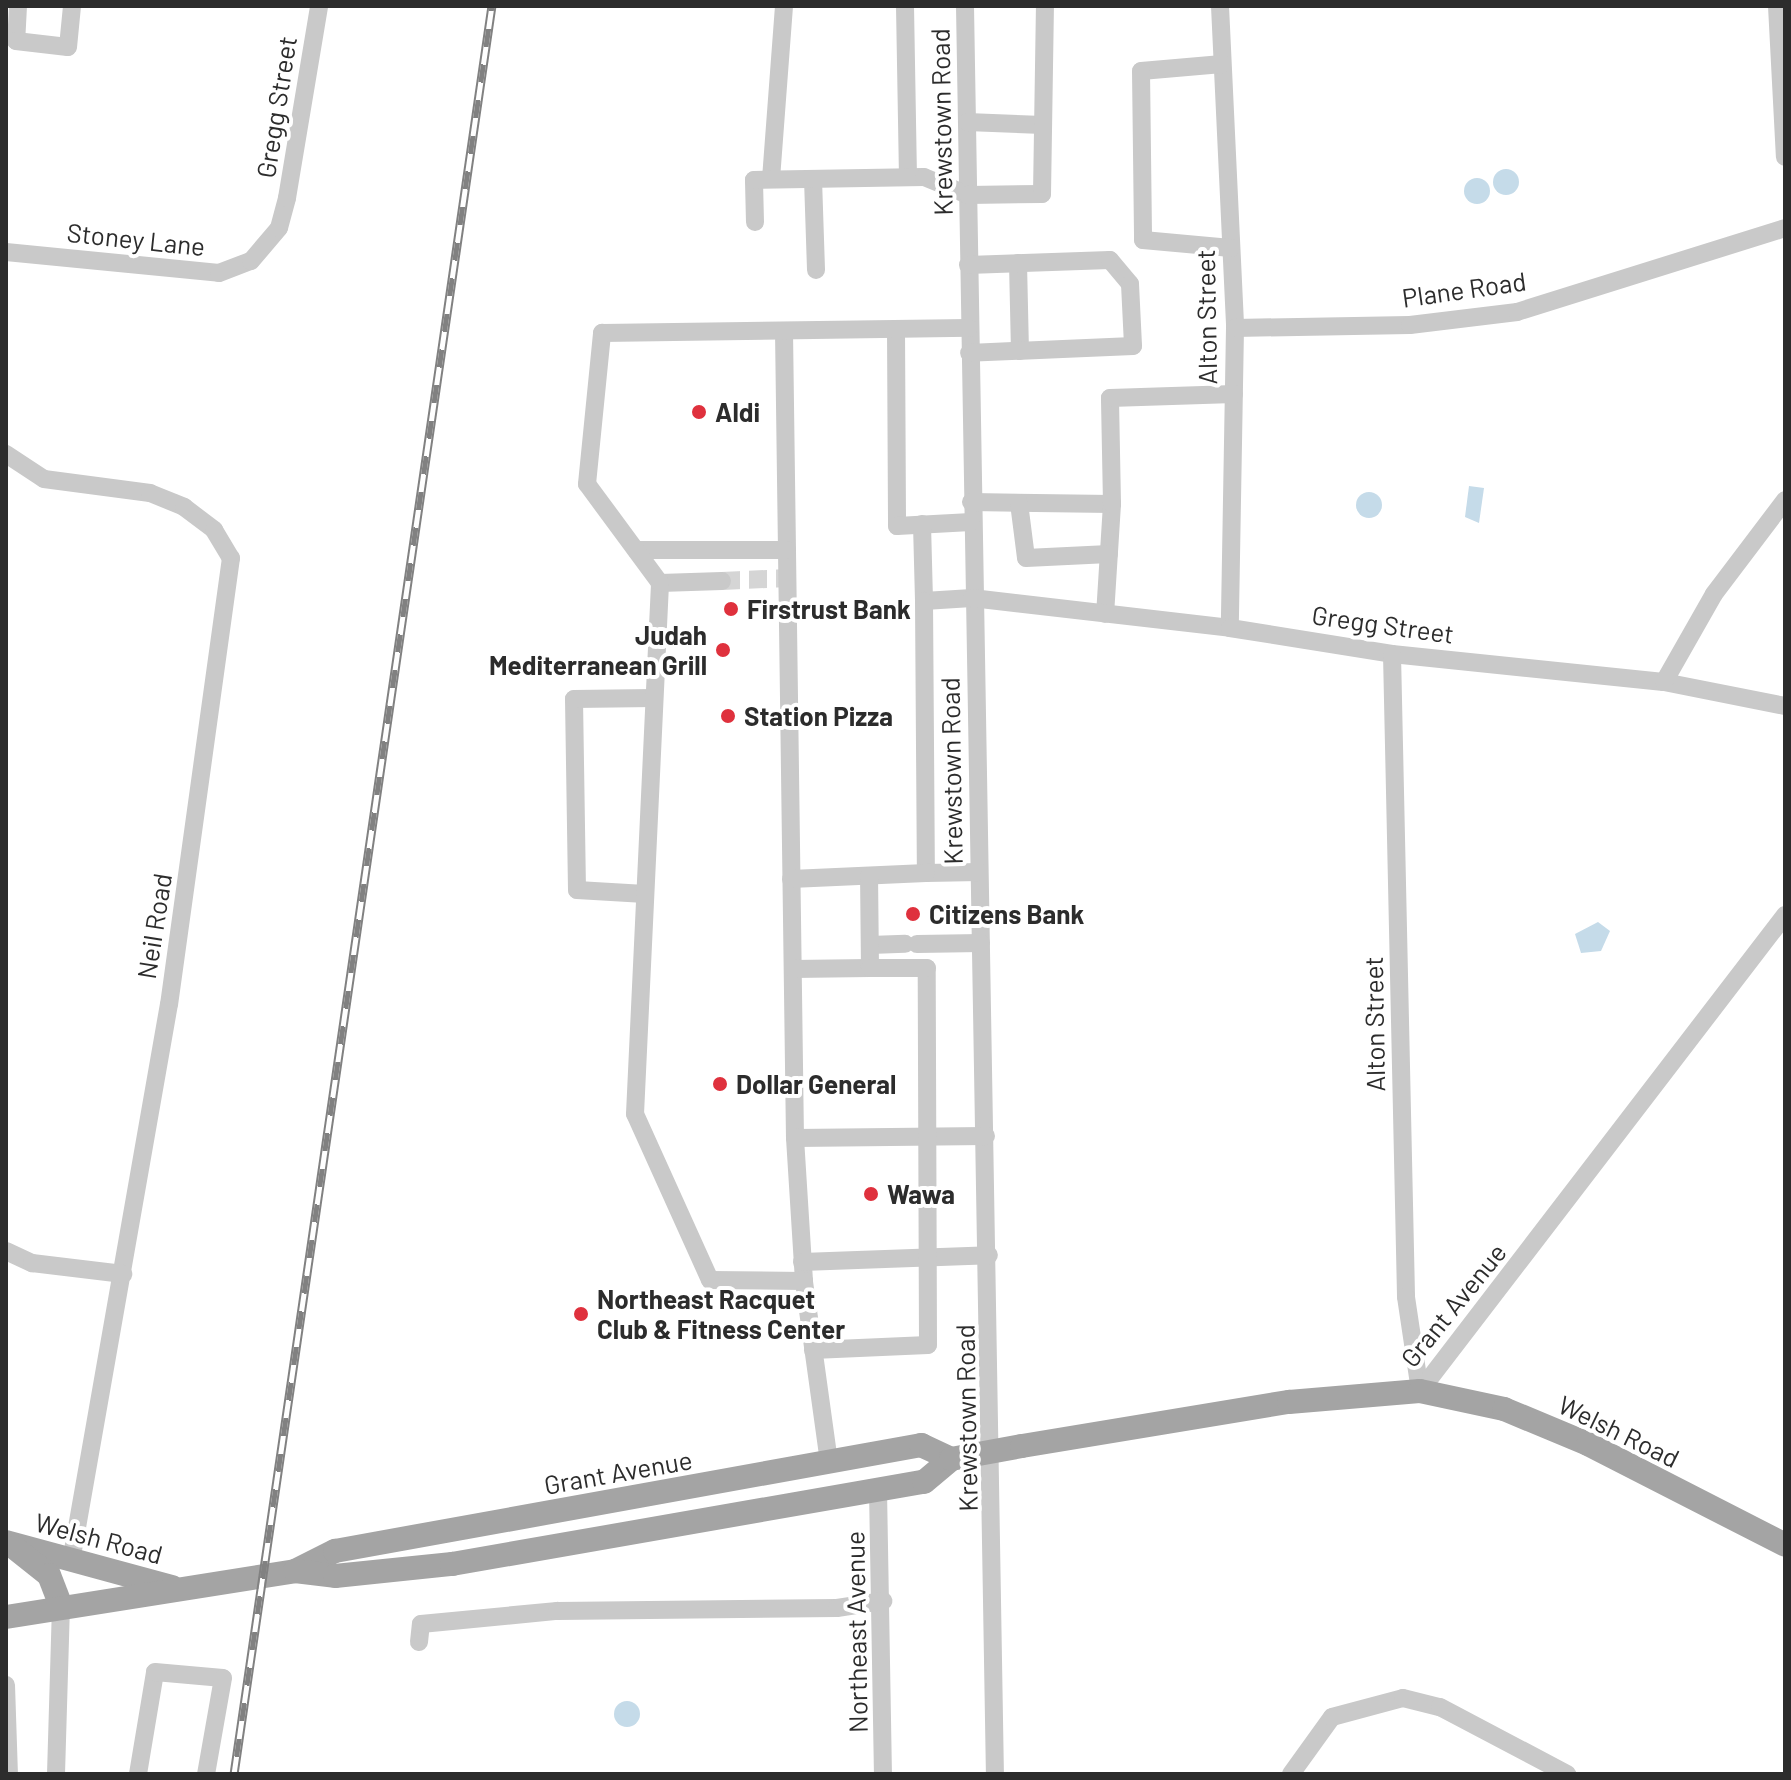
<!DOCTYPE html>
<html>
<head>
<meta charset="utf-8">
<style>
  body { margin:0 }
  #map { position:relative; width:1791px; height:1780px; overflow:hidden; background:#fff; font-family:Barlow,sans-serif }
  div>[style] { position:absolute }
  .water>* { inset:0; background:#c5dbe9 }
  .round { border-radius:50% }
  .minor-tunnel>* { height:18px; margin-top:-9px; transform-origin:0; background:repeating-linear-gradient(90deg,#d5d5d5 0 18px,transparent 0 27px) }
  .minor>* { height:18px; margin:-9px; padding:0 9px; transform-origin:9px; border-radius:9px; background:#c9c9c9 }
  .major>* { height:24px; margin:-12px; padding:0 12px; transform-origin:12px; border-radius:12px; background:#a4a4a4 }
  .rail>* { height:9px; margin-top:-4.5px; transform-origin:0; background:repeating-linear-gradient(90deg,#fff 0 18px,#818181 0 36px); box-sizing:border-box; border-block:2px solid #818181 }
  .dots>* { width:22px; height:22px; translate:-50% -50%; box-sizing:border-box; border:4px solid #fff; border-radius:50% }
  span { translate:-50% -50%; white-space:nowrap; text-align:center; line-height:1.15; -webkit-text-stroke:8px #fff; paint-order:stroke }
  .street-label { font-size:26px; color:#2c2c2c }
  .poi-label { font-size:26px; color:#2c2c2c; font-weight:700 }
  .left { translate:0 -50%; text-align:left }
  .right { translate:-100% -50%; text-align:right }
  .frame { position:absolute; inset:0; border:8px solid #2c2c2c; pointer-events:none }
</style>
</head>
<body>
<div id="map">
  <div class="water">
    <i class="round" style="left:1493px;top:169px;width:26px;height:26px"></i>
    <i class="round" style="left:1464px;top:178px;width:26px;height:26px"></i>
    <i style="clip-path:polygon(1469px 486px,1484px 488px,1479px 523px,1465px 517px)"></i>
    <i class="round" style="left:1356px;top:492px;width:26px;height:26px"></i>
    <i style="clip-path:polygon(1598px 922px,1610px 931px,1601px 951px,1581px 953px,1575px 934px)"></i>
    <i class="round" style="left:614px;top:1701px;width:26px;height:26px"></i>
  </div>
  <div class="minor-tunnel">
    <i style="left:722px;top:581px;width:65px;rotate:-2.6deg"></i>
  </div>
  <div class="minor">
    <i style="left:18px;top:6px;width:35px;rotate:93deg"></i>
    <i style="left:16px;top:41px;width:52px;rotate:6.6deg"></i>
    <i style="left:68px;top:47px;width:41px;rotate:-84.4deg"></i>
    <i style="left:905px;top:6px;width:171px;rotate:89deg"></i>
    <i style="left:965px;top:6px;width:1768px;rotate:89.03deg"></i>
    <i style="left:1220px;top:6px;width:322px;rotate:87.3deg"></i>
    <i style="left:1235px;top:328px;width:300px;rotate:91deg"></i>
    <i style="left:1777px;top:6px;width:151px;rotate:87deg"></i>
    <i style="left:1222px;top:64px;width:81px;rotate:175.1deg"></i>
    <i style="left:1141px;top:71px;width:169px;rotate:89.3deg"></i>
    <i style="left:1143px;top:240px;width:88px;rotate:5.2deg"></i>
    <i style="left:967px;top:122px;width:76px;rotate:2.3deg"></i>
    <i style="left:771px;top:179px;width:173px;rotate:-85.7deg"></i>
    <i style="left:813px;top:179px;width:91px;rotate:88.1deg"></i>
    <i style="left:755px;top:222px;width:42px;rotate:-91.4deg"></i>
    <i style="left:754px;top:180px;width:170px;rotate:-1deg"></i>
    <i style="left:924px;top:177px;width:48px;rotate:22.2deg"></i>
    <i style="left:968px;top:195px;width:74px;rotate:-0.8deg"></i>
    <i style="left:1042px;top:194px;width:188px;rotate:-89.1deg"></i>
    <i style="left:6px;top:252px;width:214px;rotate:5.6deg"></i>
    <i style="left:219px;top:273px;width:34px;rotate:-21deg"></i>
    <i style="left:251px;top:261px;width:43px;rotate:-49.7deg"></i>
    <i style="left:279px;top:228px;width:31px;rotate:-75deg"></i>
    <i style="left:287px;top:198px;width:195px;rotate:-80.5deg"></i>
    <i style="left:1018px;top:263px;width:88px;rotate:88.7deg"></i>
    <i style="left:968px;top:265px;width:142px;rotate:-2deg"></i>
    <i style="left:1110px;top:260px;width:31px;rotate:50deg"></i>
    <i style="left:1130px;top:284px;width:62px;rotate:87.2deg"></i>
    <i style="left:1133px;top:346px;width:164px;rotate:177.6deg"></i>
    <i style="left:1235px;top:328px;width:175px;rotate:-1deg"></i>
    <i style="left:1410px;top:325px;width:108px;rotate:-6.9deg"></i>
    <i style="left:1517px;top:312px;width:281px;rotate:-17.4deg"></i>
    <i style="left:896px;top:329px;width:197px;rotate:89.7deg"></i>
    <i style="left:897px;top:526px;width:74px;rotate:-3.1deg"></i>
    <i style="left:784px;top:331px;width:807px;rotate:89.22deg"></i>
    <i style="left:795px;top:1138px;width:143px;rotate:86.4deg"></i>
    <i style="left:6px;top:454px;width:45px;rotate:33.3deg"></i>
    <i style="left:44px;top:479px;width:107px;rotate:7.5deg"></i>
    <i style="left:150px;top:493px;width:37px;rotate:22deg"></i>
    <i style="left:184px;top:507px;width:38px;rotate:37deg"></i>
    <i style="left:214px;top:530px;width:33px;rotate:59deg"></i>
    <i style="left:231px;top:558px;width:450px;rotate:97.9deg"></i>
    <i style="left:169px;top:1004px;width:560px;rotate:99.97deg"></i>
    <i style="left:971px;top:502px;width:141px;rotate:0.8deg"></i>
    <i style="left:1112px;top:504px;width:110px;rotate:93.6deg"></i>
    <i style="left:1019px;top:503px;width:55px;rotate:82.7deg"></i>
    <i style="left:1026px;top:558px;width:83px;rotate:-2.8deg"></i>
    <i style="left:1112px;top:504px;width:106px;rotate:-91.1deg"></i>
    <i style="left:1110px;top:398px;width:124px;rotate:-1.8deg"></i>
    <i style="left:922px;top:524px;width:77px;rotate:88.5deg"></i>
    <i style="left:924px;top:601px;width:48px;rotate:-3.6deg"></i>
    <i style="left:972px;top:598px;width:260px;rotate:6.6deg"></i>
    <i style="left:1230px;top:628px;width:164px;rotate:9.1deg"></i>
    <i style="left:1392px;top:654px;width:273px;rotate:5.9deg"></i>
    <i style="left:1664px;top:682px;width:123px;rotate:11.2deg"></i>
    <i style="left:636px;top:550px;width:151px"></i>
    <i style="left:660px;top:583px;width:62px;rotate:-1.8deg"></i>
    <i style="left:924px;top:601px;width:272px;rotate:89.6deg"></i>
    <i style="left:926px;top:873px;width:53px;rotate:-1.1deg"></i>
    <i style="left:1392px;top:654px;width:643px;rotate:88.75deg"></i>
    <i style="left:1406px;top:1297px;width:95px;rotate:81.5deg"></i>
    <i style="left:1664px;top:682px;width:101px;rotate:-60.4deg"></i>
    <i style="left:1714px;top:594px;width:118px;rotate:-52.9deg"></i>
    <i style="left:791px;top:879px;width:135px;rotate:-2.5deg"></i>
    <i style="left:645px;top:894px;width:68px;rotate:-176.6deg"></i>
    <i style="left:577px;top:890px;width:191px;rotate:-90.9deg"></i>
    <i style="left:574px;top:699px;width:80px;rotate:-0.7deg"></i>
    <i style="left:917px;top:944px;width:64px;rotate:-0.9deg"></i>
    <i style="left:870px;top:945px;width:35px;rotate:-2deg"></i>
    <i style="left:793px;top:969px;width:77px;rotate:-0.7deg"></i>
    <i style="left:870px;top:968px;width:92px;rotate:-90.6deg"></i>
    <i style="left:795px;top:1138px;width:191px;rotate:-0.6deg"></i>
    <i style="left:6px;top:1251px;width:29px;rotate:25deg"></i>
    <i style="left:32px;top:1263px;width:92px;rotate:6.9deg"></i>
    <i style="left:802px;top:1262px;width:187px;rotate:-2.1deg"></i>
    <i style="left:813px;top:1350px;width:115px;rotate:-2.5deg"></i>
    <i style="left:928px;top:1345px;width:377px;rotate:-90.2deg"></i>
    <i style="left:927px;top:968px;width:57px;rotate:180deg"></i>
    <i style="left:1420px;top:1391px;width:600px;rotate:-52.52deg"></i>
    <i style="left:829px;top:1462px;width:183px;rotate:-97.9deg"></i>
    <i style="left:804px;top:1281px;width:94px;rotate:-179.4deg"></i>
    <i style="left:710px;top:1280px;width:182px;rotate:-114.3deg"></i>
    <i style="left:635px;top:1114px;width:532px;rotate:-87.3deg"></i>
    <i style="left:660px;top:583px;width:123px;rotate:-126.4deg"></i>
    <i style="left:587px;top:484px;width:152px;rotate:-84.3deg"></i>
    <i style="left:602px;top:333px;width:367px;rotate:-0.8deg"></i>
    <i style="left:878px;top:1490px;width:284px;rotate:89deg"></i>
    <i style="left:419px;top:1642px;width:18px;rotate:-84deg"></i>
    <i style="left:421px;top:1624px;width:137px;rotate:-5.5deg"></i>
    <i style="left:557px;top:1611px;width:280px;rotate:-0.6deg"></i>
    <i style="left:837px;top:1608px;width:47px;rotate:-8.7deg"></i>
    <i style="left:6px;top:1685px;width:89px;rotate:88.1deg"></i>
    <i style="left:56px;top:1774px;width:168px;rotate:-88.3deg"></i>
    <i style="left:138px;top:1774px;width:103px;rotate:-80.5deg"></i>
    <i style="left:155px;top:1672px;width:68px;rotate:5deg"></i>
    <i style="left:223px;top:1678px;width:97px;rotate:100deg"></i>
    <i style="left:1291px;top:1774px;width:70px;rotate:-54.3deg"></i>
    <i style="left:1332px;top:1717px;width:73px;rotate:-15deg"></i>
    <i style="left:1403px;top:1698px;width:38px;rotate:14deg"></i>
    <i style="left:1440px;top:1707px;width:144px;rotate:27.8deg"></i>
  </div>
  <div class="major">
    <i style="left:6px;top:1542px;width:172px;rotate:15.2deg"></i>
    <i style="left:15px;top:1548px;width:43px;rotate:38.5deg"></i>
    <i style="left:49px;top:1575px;width:33px;rotate:69deg"></i>
    <i style="left:295px;top:1571px;width:45px;rotate:-26.6deg"></i>
    <i style="left:335px;top:1551px;width:596px;rotate:-10.25deg"></i>
    <i style="left:921px;top:1445px;width:33px;rotate:25deg"></i>
    <i style="left:6px;top:1617px;width:293px;rotate:-9deg"></i>
    <i style="left:295px;top:1571px;width:40px;rotate:7.1deg"></i>
    <i style="left:335px;top:1576px;width:118px;rotate:-5.9deg"></i>
    <i style="left:452px;top:1564px;width:479px;rotate:-9.9deg"></i>
    <i style="left:924px;top:1482px;width:35px;rotate:-40deg"></i>
    <i style="left:951px;top:1459px;width:72px;rotate:-10.4deg"></i>
    <i style="left:1022px;top:1446px;width:271px;rotate:-9.4deg"></i>
    <i style="left:1289px;top:1402px;width:131px;rotate:-4.8deg"></i>
    <i style="left:1420px;top:1391px;width:86px;rotate:12.1deg"></i>
    <i style="left:1504px;top:1409px;width:91px;rotate:22.6deg"></i>
    <i style="left:1588px;top:1444px;width:221px;rotate:27.1deg"></i>
  </div>
  <div class="rail">
    <i style="left:234px;top:1774px;width:1787px;rotate:-81.7deg"></i>
  </div>
  <div class="dots">
    <i style="left:699px;top:412px;background:#df313d"></i>
    <i style="left:731px;top:609px;background:#df313d"></i>
    <i style="left:723px;top:650px;background:#df313d"></i>
    <i style="left:728px;top:716px;background:#df313d"></i>
    <i style="left:913px;top:914px;background:#df313d"></i>
    <i style="left:720px;top:1084px;background:#df313d"></i>
    <i style="left:871px;top:1194px;background:#df313d"></i>
    <i style="left:581px;top:1314px;background:#df313d"></i>
  </div>
  <div class="street-label">
    <span style="left:276px;top:107px;rotate:-81deg">Gregg Street</span>
    <span style="left:941px;top:122px;rotate:-91deg">Krewstown Road</span>
    <span style="left:136px;top:239px;rotate:6deg">Stoney Lane</span>
    <span style="left:1464px;top:289px;rotate:-8deg">Plane Road</span>
    <span style="left:1206px;top:317px;rotate:-91deg">Alton Street</span>
    <span style="left:1383px;top:624px;rotate:8deg">Gregg Street</span>
    <span style="left:951px;top:771px;rotate:-91deg">Krewstown Road</span>
    <span style="left:154px;top:926px;rotate:-81deg">Neil Road</span>
    <span style="left:1374px;top:1024px;rotate:-91deg">Alton Street</span>
    <span style="left:1453px;top:1305px;rotate:-51deg">Grant Avenue</span>
    <span style="left:966px;top:1418px;rotate:-91deg">Krewstown Road</span>
    <span style="left:1619px;top:1431px;rotate:26deg">Welsh Road</span>
    <span style="left:618px;top:1472px;rotate:-10deg">Grant Avenue</span>
    <span style="left:99px;top:1538px;rotate:15deg">Welsh Road</span>
    <span style="left:856px;top:1632px;rotate:-91deg">Northeast Avenue</span>
  </div>
  <div class="poi-label">
    <span class="left" style="left:715px;top:412px">Aldi</span>
    <span class="left" style="left:747px;top:609px">Firstrust Bank</span>
    <span class="right" style="left:707px;top:650px">Judah<br>Mediterranean Grill</span>
    <span class="left" style="left:744px;top:716px">Station Pizza</span>
    <span class="left" style="left:929px;top:914px">Citizens Bank</span>
    <span class="left" style="left:736px;top:1084px">Dollar General</span>
    <span class="left" style="left:887px;top:1194px">Wawa</span>
    <span class="left" style="left:597px;top:1314px">Northeast Racquet<br>Club &amp; Fitness Center</span>
  </div>
  <div class="frame"></div>
</div>
</body>
</html>
